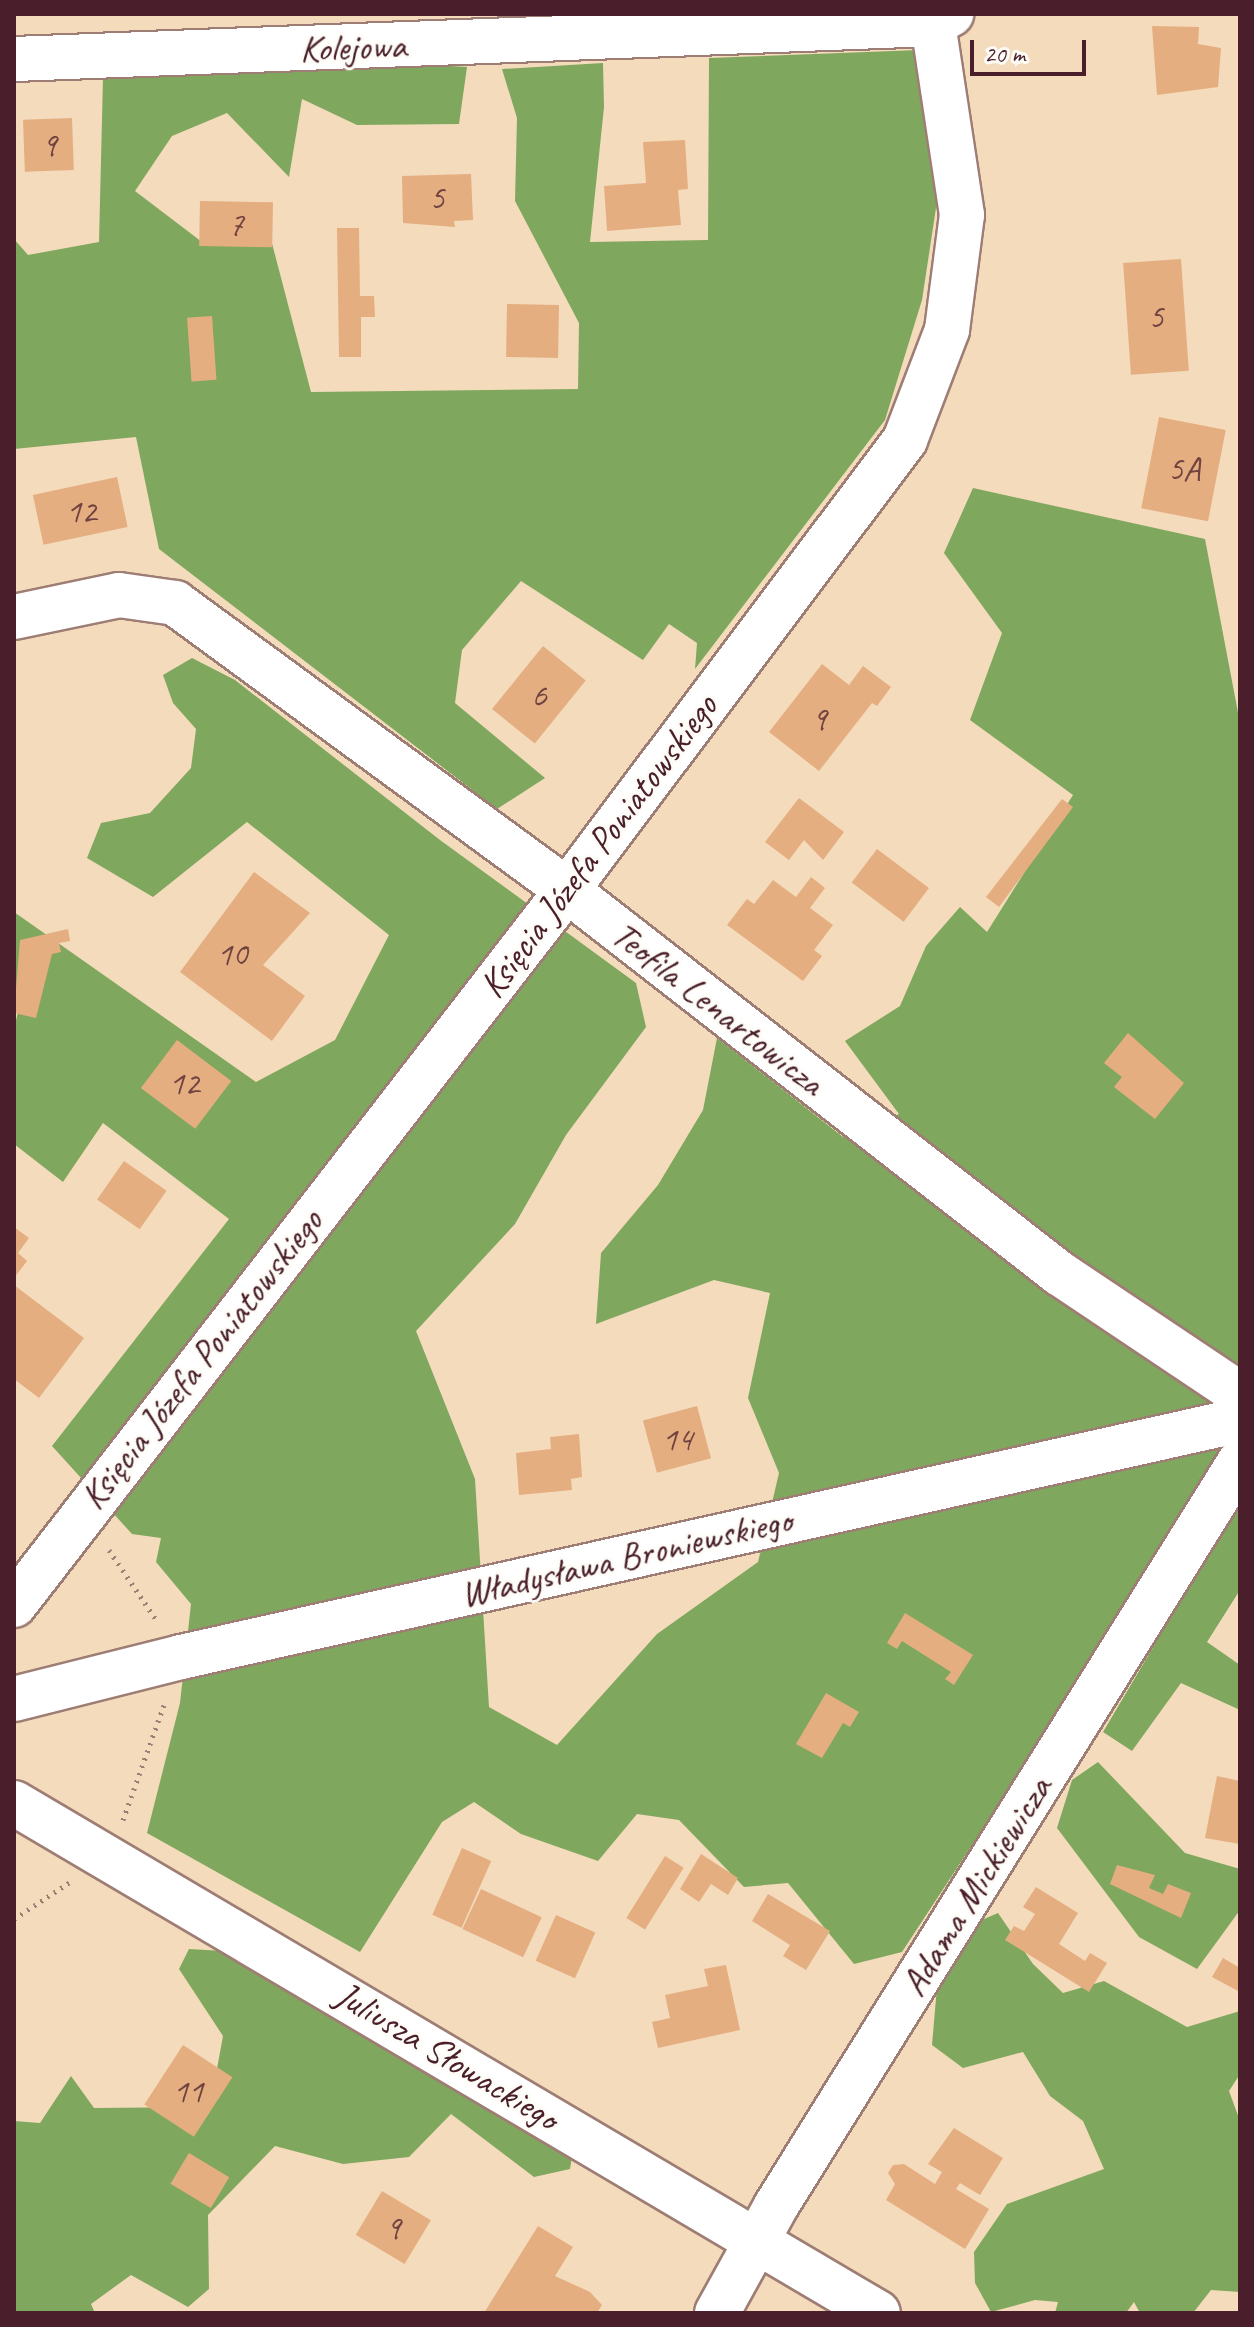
<!DOCTYPE html>
<html>
<head>
<meta charset="utf-8">
<style>
  body { margin:0 }
  #map { position:relative; width:1254px; height:2327px; overflow:hidden; background:#f3dbbc; font-family:Caveat,sans-serif }
  div>[style] { position:absolute }
  .forest>* { inset:0; background:#80a75e }
  .building>* { inset:0; background:#e5ae81; transform-origin:0 0 }
  .path>* { height:5px; margin-top:-2.5px; transform-origin:0; background:repeating-linear-gradient(90deg,#9e7d74 0 2px,transparent 0 8px) }
  .roads { filter:drop-shadow(2px 0 #9e7d74) drop-shadow(-2px 0 #9e7d74) drop-shadow(0 2px #9e7d74) drop-shadow(0 -2px #9e7d74) }
  .minor>* { height:44px; margin:-22px; padding:0 22px; transform-origin:22px; border-radius:22px; background:#fff }
  span { translate:-50% -50%; white-space:nowrap; text-align:center; line-height:1.15; -webkit-text-stroke:6px #fdfcf7; paint-order:stroke }
  .number-label { font-size:34px; color:#714340 }
  .number-label span { -webkit-text-stroke-width:0 }
  .street-label { font-size:38px; color:#4a1f2b }
  .frame { position:absolute; inset:0; border:16px solid #4a1f2b; pointer-events:none }
  .scale { position:absolute; left:970px; top:40px; width:116px; height:36px; box-sizing:border-box; border:4px solid #4a1f2b; border-top:0; padding-left:10px; font-size:24px; line-height:28px; white-space:nowrap; color:#4a1f2b; -webkit-text-stroke:6px #fdfcf7; paint-order:stroke }
</style>
</head>
<body>
<div id="map">
  <div class="forest">
    <i style="clip-path:polygon(919px 50px,941px 175px,922px 300px,885px 420px,695px 669px,697px 643px,669px 624px,643px 660px,521px 581px,462px 650px,455px 703px,545px 778px,497px 809px,159px 549px,136px 437px,14px 449px,14px 239px,28px 255px,99px 242px,103px 78px,420px 64px,467px 67px,459px 124px,357px 125px,302px 99px,289px 177px,227px 113px,172px 136px,135px 191px,202px 242px,269px 232px,311px 392px,578px 389px,579px 323px,515px 201px,517px 118px,502px 69px,603px 63px,604px 107px,590px 242px,708px 240px,709px 58px)"></i>
    <i style="clip-path:polygon(973px 488px,1205px 539px,1240px 723px,1240px 1424px,1209px 1483px,902px 1952px,854px 1964px,788px 1883px,744px 1887px,679px 1820px,637px 1814px,598px 1861px,521px 1834px,474px 1802px,442px 1822px,360px 1952px,147px 1833px,180px 1703px,191px 1604px,156px 1562px,161px 1538px,132px 1534px,52px 1446px,229px 1219px,103px 1123px,63px 1182px,14px 1144px,14px 1029px,21px 999px,14px 993px,14px 912px,256px 1082px,335px 1040px,389px 935px,247px 822px,153px 897px,87px 858px,101px 823px,150px 813px,191px 768px,196px 729px,173px 703px,163px 675px,192px 658px,235px 680px,440px 840px,636px 983px,646px 1027px,566px 1135px,515px 1224px,416px 1331px,475px 1479px,489px 1707px,557px 1745px,657px 1634px,758px 1562px,779px 1473px,748px 1398px,770px 1293px,714px 1280px,596px 1324px,601px 1253px,658px 1185px,703px 1110px,717px 1038px,843px 1137px,899px 1114px,845px 1041px,900px 1006px,926px 946px,960px 907px,987px 932px,1073px 795px,970px 720px,1002px 633px,944px 553px)"></i>
    <i style="clip-path:polygon(1240px 1500px,1240px 1590px,1207px 1642px,1240px 1665px,1240px 1710px,1181px 1683px,1132px 1751px,1103px 1732px)"></i>
    <i style="clip-path:polygon(1098px 1762px,1185px 1853px,1240px 1869px,1240px 1910px,1197px 1969px,1139px 1937px,1057px 1828px,1072px 1780px)"></i>
    <i style="clip-path:polygon(998px 1913px,1033px 1964px,1063px 1993px,1104px 1981px,1187px 2027px,1240px 2011px,1240px 2074px,1229px 2091px,1240px 2121px,1240px 2292px,1211px 2290px,1193px 2313px,1140px 2313px,1134px 2302px,1126px 2313px,1055px 2313px,1058px 2302px,1035px 2300px,991px 2312px,975px 2283px,974px 2252px,1007px 2204px,1104px 2169px,1083px 2121px,1050px 2096px,1023px 2052px,963px 2068px,932px 2045px,937px 1987px,977px 1922px)"></i>
    <i style="clip-path:polygon(189px 1949px,224px 1951px,574px 2145px,570px 2169px,534px 2177px,451px 2114px,409px 2157px,343px 2164px,275px 2146px,208px 2215px,209px 2289px,188px 2307px,131px 2275px,91px 2304px,95px 2313px,14px 2313px,14px 2121px,40px 2123px,71px 2076px,94px 2108px,210px 2107px,223px 2036px,179px 1969px)"></i>
  </div>
  <div class="building">
    <i style="clip-path:polygon(1152px 26px,1199px 27px,1198px 44px,1221px 48px,1218px 87px,1157px 95px)"></i>
    <i style="left:72px;top:118px;width:52px;height:49px;rotate:88deg"></i>
    <i style="clip-path:polygon(685px 140px,688px 189px,678px 190px,681px 225px,607px 231px,604px 186px,646px 183px,643px 142px)"></i>
    <i style="clip-path:polygon(471px 174px,473px 220px,454px 221px,455px 227px,403px 223px,402px 176px)"></i>
    <i style="left:200px;top:201px;width:73px;height:45px;rotate:1deg"></i>
    <i style="clip-path:polygon(337px 228px,359px 228px,360px 296px,374px 296px,375px 317px,361px 317px,361px 357px,339px 357px)"></i>
    <i style="left:1181px;top:259px;width:112px;height:58px;rotate:86deg"></i>
    <i style="left:507px;top:304px;width:52px;height:53px;rotate:1deg"></i>
    <i style="left:212px;top:316px;width:64px;height:25px;rotate:86deg"></i>
    <i style="left:1159px;top:417px;width:68px;height:93px;rotate:11deg"></i>
    <i style="left:117px;top:477px;width:51px;height:86px;rotate:78deg"></i>
    <i style="left:543px;top:646px;width:55px;height:81px;rotate:39deg"></i>
    <i style="clip-path:polygon(822px 664px,849px 685px,863px 666px,891px 687px,877px 706px,872px 703px,819px 771px,769px 732px)"></i>
    <i style="clip-path:polygon(799px 798px,844px 832px,823px 860px,804px 840px,789px 860px,765px 842px)"></i>
    <i style="clip-path:polygon(1062px 799px,1073px 807px,999px 907px,986px 897px)"></i>
    <i style="left:877px;top:849px;width:65px;height:42px;rotate:37deg"></i>
    <i style="clip-path:polygon(254px 872px,310px 913px,263px 965px,305px 996px,272px 1041px,180px 972px)"></i>
    <i style="clip-path:polygon(811px 877px,825px 888px,810px 908px,833px 925px,814px 950px,822px 956px,803px 981px,727px 925px,747px 899px,754px 904px,773px 880px,796px 897px)"></i>
    <i style="clip-path:polygon(68px 929px,70px 941px,59px 943px,61px 952px,52px 954px,36px 1018px,14px 1013px,20px 940px)"></i>
    <i style="clip-path:polygon(1128px 1033px,1184px 1083px,1155px 1119px,1114px 1087px,1122px 1077px,1104px 1063px)"></i>
    <i style="left:177px;top:1040px;width:68px;height:60px;rotate:37deg"></i>
    <i style="left:124px;top:1161px;width:52px;height:47px;rotate:35deg"></i>
    <i style="clip-path:polygon(14px 1227px,29px 1238px,18px 1253px,27px 1261px,14px 1278px)"></i>
    <i style="clip-path:polygon(14px 1285px,84px 1338px,39px 1398px,14px 1379px)"></i>
    <i style="left:697px;top:1406px;width:54px;height:56px;rotate:75deg"></i>
    <i style="clip-path:polygon(579px 1434px,582px 1477px,571px 1479px,572px 1490px,519px 1495px,516px 1453px,551px 1449px,550px 1437px)"></i>
    <i style="clip-path:polygon(905px 1613px,973px 1655px,954px 1685px,945px 1679px,951px 1672px,902px 1641px,897px 1649px,887px 1643px)"></i>
    <i style="clip-path:polygon(826px 1693px,859px 1712px,850px 1727px,843px 1723px,822px 1758px,796px 1744px)"></i>
    <i style="clip-path:polygon(1217px 1776px,1240px 1781px,1240px 1844px,1205px 1838px)"></i>
    <i style="left:462px;top:1848px;width:32px;height:73px;rotate:24deg"></i>
    <i style="clip-path:polygon(701px 1854px,738px 1878px,728px 1895px,711px 1884px,699px 1902px,680px 1889px)"></i>
    <i style="left:665px;top:1856px;width:22px;height:73px;rotate:32deg"></i>
    <i style="clip-path:polygon(1117px 1865px,1155px 1875px,1149px 1888px,1163px 1894px,1168px 1884px,1191px 1893px,1181px 1918px,1110px 1884px)"></i>
    <i style="clip-path:polygon(1036px 1887px,1078px 1913px,1059px 1944px,1085px 1961px,1090px 1953px,1107px 1963px,1089px 1992px,1005px 1940px,1014px 1926px,1024px 1931px,1035px 1914px,1023px 1907px)"></i>
    <i style="left:481px;top:1889px;width:67px;height:44px;rotate:25deg"></i>
    <i style="clip-path:polygon(768px 1894px,830px 1931px,806px 1970px,783px 1956px,790px 1945px,752px 1921px)"></i>
    <i style="left:556px;top:1915px;width:43px;height:50px;rotate:24deg"></i>
    <i style="clip-path:polygon(1223px 1958px,1240px 1968px,1240px 1992px,1212px 1977px)"></i>
    <i style="clip-path:polygon(726px 1965px,740px 2030px,658px 2048px,652px 2022px,670px 2018px,665px 1995px,708px 1986px,704px 1969px)"></i>
    <i style="left:183px;top:2045px;width:59px;height:71px;rotate:33deg"></i>
    <i style="clip-path:polygon(954px 2128px,1003px 2158px,980px 2195px,960px 2183px,956px 2189px,989px 2209px,965px 2249px,886px 2200px,895px 2184px,888px 2173px,893px 2165px,904px 2164px,935px 2184px,942px 2172px,928px 2164px)"></i>
    <i style="left:189px;top:2153px;width:47px;height:36px;rotate:31deg"></i>
    <i style="left:382px;top:2191px;width:57px;height:51px;rotate:31deg"></i>
    <i style="clip-path:polygon(538px 2226px,573px 2247px,555px 2276px,590px 2292px,602px 2305px,597px 2313px,484px 2313px)"></i>
  </div>
  <div class="path">
    <i style="left:109px;top:1550px;width:86px;rotate:55.9deg"></i>
    <i style="left:123px;top:1820px;width:122px;rotate:-70.4deg"></i>
    <i style="left:14px;top:1919px;width:67px;rotate:-33.5deg"></i>
  </div>
  <div class="roads">
    <div class="minor">
      <i style="left:14px;top:59px;width:920px;rotate:-2.18deg"></i>
      <i style="left:933px;top:24px;width:21px;rotate:-29deg"></i>
      <i style="left:14px;top:617px;width:107px;rotate:-11.8deg"></i>
      <i style="left:119px;top:595px;width:57px;rotate:8.1deg"></i>
      <i style="left:175px;top:603px;width:486px;rotate:36.2deg"></i>
      <i style="left:567px;top:890px;width:624px;rotate:37.9deg"></i>
      <i style="left:1059px;top:1273px;width:218px;rotate:33.8deg"></i>
      <i style="left:14px;top:1605px;width:904px;rotate:-52.28deg"></i>
      <i style="left:567px;top:890px;width:563px;rotate:-53.09deg"></i>
      <i style="left:905px;top:440px;width:118px;rotate:-69.1deg"></i>
      <i style="left:947px;top:330px;width:116px;rotate:-82.6deg"></i>
      <i style="left:962px;top:215px;width:193px;rotate:-98.6deg"></i>
      <i style="left:14px;top:1699px;width:172px;rotate:-14.1deg"></i>
      <i style="left:181px;top:1657px;width:1085px;rotate:-12.61deg"></i>
      <i style="left:14px;top:1803px;width:1003px;rotate:30.55deg"></i>
      <i style="left:717px;top:2313px;width:122px;rotate:-61.1deg"></i>
      <i style="left:776px;top:2206px;width:878px;rotate:-58.08deg"></i>
    </div>
  </div>
  <div class="number-label">
    <span style="left:49px;top:145px">9</span>
    <span style="left:437px;top:198px">5</span>
    <span style="left:236px;top:224px">7</span>
    <span style="left:1156px;top:317px">5</span>
    <span style="left:1184px;top:469px">5A</span>
    <span style="left:81px;top:511px">12</span>
    <span style="left:539px;top:695px">6</span>
    <span style="left:819px;top:719px">9</span>
    <span style="left:232px;top:954px">10</span>
    <span style="left:184px;top:1083px">12</span>
    <span style="left:677px;top:1439px">14</span>
    <span style="left:188px;top:2091px">11</span>
    <span style="left:393px;top:2228px">9</span>
  </div>
  <div class="street-label">
    <span style="left:353px;top:47px;rotate:-2deg">Kolejowa</span>
    <span style="left:598px;top:846px;rotate:-53deg">Księcia Józefa Poniatowskiego</span>
    <span style="left:718px;top:1008px;rotate:38deg">Teofila Lenartowicza</span>
    <span style="left:201px;top:1359px;rotate:-52deg">Księcia Józefa Poniatowskiego</span>
    <span style="left:626px;top:1557px;rotate:-13deg">Władysława Broniewskiego</span>
    <span style="left:976px;top:1886px;rotate:-58deg">Adama Mickiewicza</span>
    <span style="left:447px;top:2056px;rotate:31deg">Juliusza Słowackiego</span>
  </div>
  <div class="frame"></div>
  <div class="scale">20 m</div>
</div>
</body>
</html>
